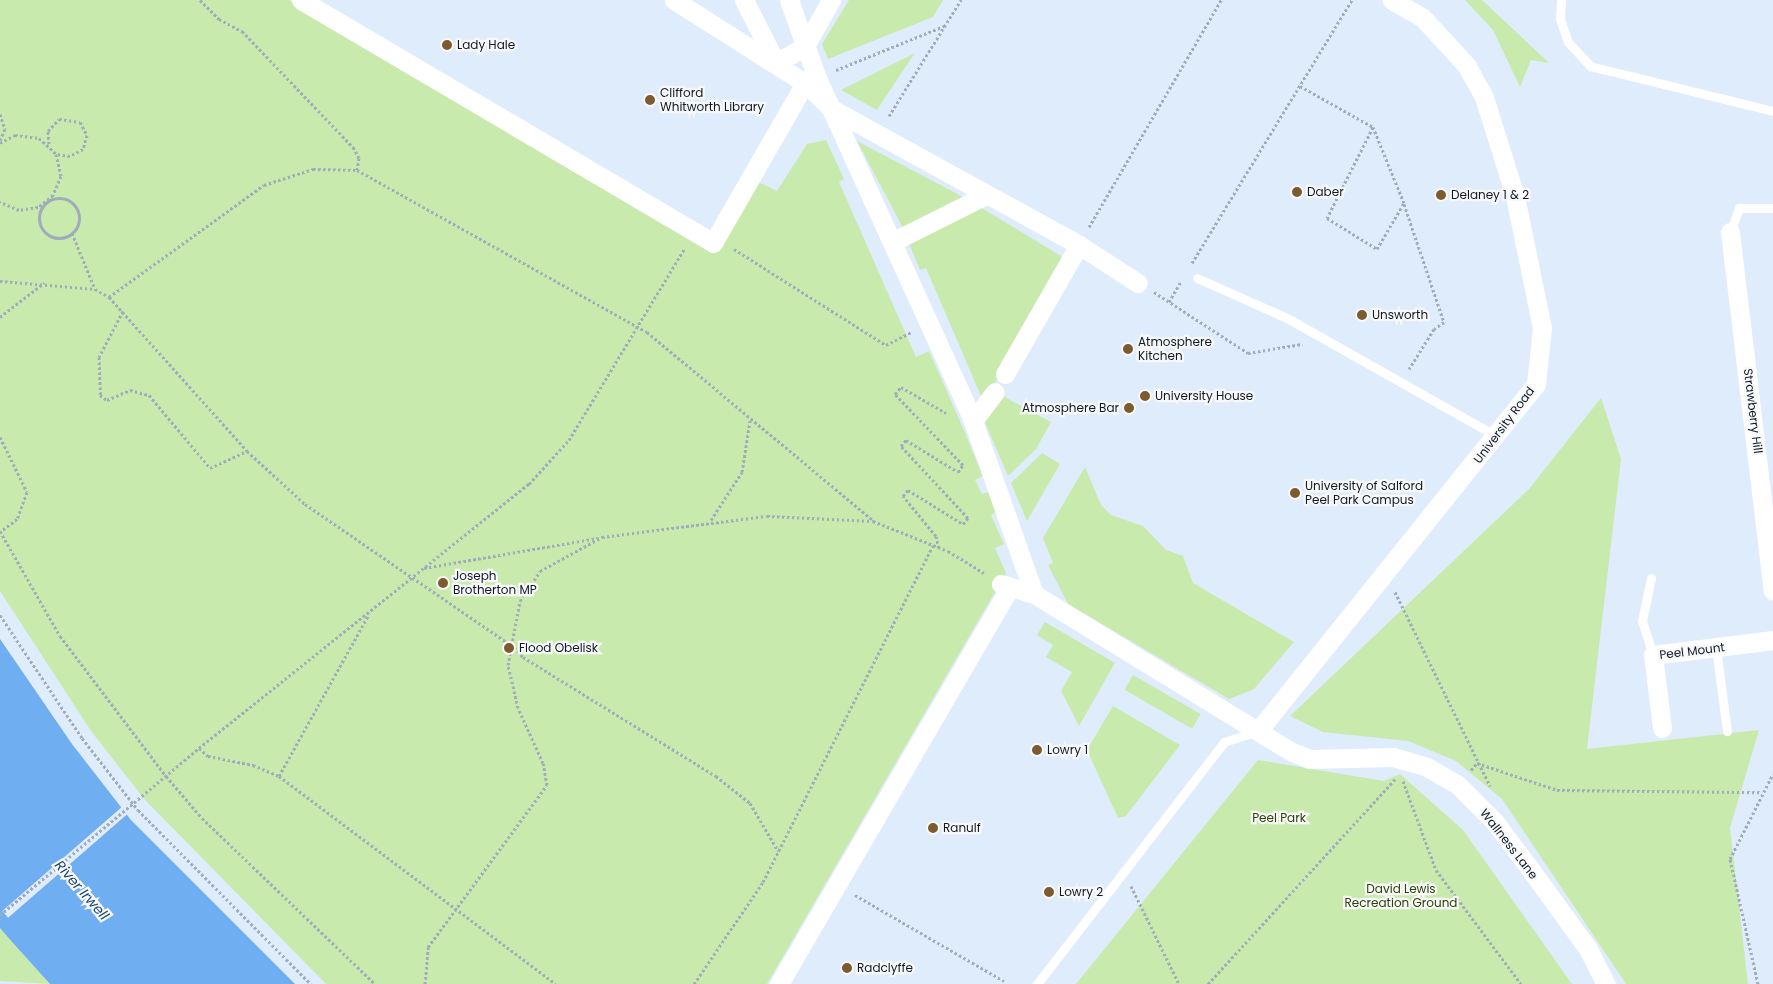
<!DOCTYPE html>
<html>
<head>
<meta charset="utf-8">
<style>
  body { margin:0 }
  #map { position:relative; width:1773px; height:984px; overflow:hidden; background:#dfecfb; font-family:Poppins,sans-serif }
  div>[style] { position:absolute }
  .green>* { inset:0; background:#c9eaad; transform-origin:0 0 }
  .water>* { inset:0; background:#6faef1 }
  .pier>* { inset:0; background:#dfecfb; transform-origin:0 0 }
  .path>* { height:3px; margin-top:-1.5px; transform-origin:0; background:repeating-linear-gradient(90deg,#a0acbb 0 2.5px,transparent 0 5px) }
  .path>.ring { margin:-1.5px; padding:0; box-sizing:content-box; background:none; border:3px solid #a0acbb; border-radius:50% }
  .lane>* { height:9px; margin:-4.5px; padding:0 4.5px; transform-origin:4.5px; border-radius:4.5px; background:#fff }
  .street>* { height:19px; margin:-9.5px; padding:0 9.5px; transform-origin:9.5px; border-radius:9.5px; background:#fff }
  .dots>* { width:14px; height:14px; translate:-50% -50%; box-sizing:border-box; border:2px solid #f8f8f8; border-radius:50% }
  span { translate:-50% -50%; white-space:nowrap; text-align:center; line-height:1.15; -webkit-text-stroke:4.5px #f8f8f8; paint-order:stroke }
  .poi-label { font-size:12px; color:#0f1b28 }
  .left { translate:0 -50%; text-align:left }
  .right { translate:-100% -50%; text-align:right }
  .street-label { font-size:12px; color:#0f1b28 }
  .park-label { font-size:12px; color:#294308 }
  .water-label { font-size:14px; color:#1b4773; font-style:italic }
</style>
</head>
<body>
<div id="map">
  <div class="green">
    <i style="clip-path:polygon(0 0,289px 0,713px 249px,754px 180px,777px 191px,807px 144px,826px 140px,844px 179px,839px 182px,916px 357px,929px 351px,960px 421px,983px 476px,975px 480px,982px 494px,989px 492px,997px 512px,991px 515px,1004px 544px,995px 548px,1006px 573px,767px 984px,326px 984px,145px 800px,91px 731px,0 591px)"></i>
    <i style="clip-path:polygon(849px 0,943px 0,933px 17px,828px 59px,822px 44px)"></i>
    <i style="clip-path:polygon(1465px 0,1482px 0,1549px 63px,1531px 60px,1520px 87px,1493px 30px)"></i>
    <i style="clip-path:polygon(915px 53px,877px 110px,841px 90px)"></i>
    <i style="clip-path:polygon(857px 141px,965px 198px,903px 228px)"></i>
    <i style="clip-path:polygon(980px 207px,1061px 256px,1062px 261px,984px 403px,926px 268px,920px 270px,908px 241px)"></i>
    <i style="clip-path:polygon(999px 394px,1051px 422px,1036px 449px,1008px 476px,984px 420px)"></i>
    <i style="clip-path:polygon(1601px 398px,1621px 459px,1587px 749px,1759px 730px,1730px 828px,1748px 984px,1626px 984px,1502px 799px,1456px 761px,1408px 741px,1323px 732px,1290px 716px,1529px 489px)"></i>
    <i style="clip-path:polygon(1042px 453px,1060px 464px,1027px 521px,1011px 483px)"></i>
    <i style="clip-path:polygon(1085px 467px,1101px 505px,1111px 515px,1143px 526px,1166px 550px,1183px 556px,1193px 583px,1294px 642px,1254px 689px,1229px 699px,1068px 604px,1048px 565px,1053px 563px,1043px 538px)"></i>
    <i style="clip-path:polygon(1045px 622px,1115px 663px,1079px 726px,1061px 691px,1072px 672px,1046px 657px,1053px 645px,1037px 635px)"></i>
    <i style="left:1133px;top:675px;width:78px;height:17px;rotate:30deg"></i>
    <i style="clip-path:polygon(1113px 706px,1180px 745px,1126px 816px,1118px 818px,1087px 750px)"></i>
    <i style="clip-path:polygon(1258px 760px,1384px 781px,1400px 774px,1463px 830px,1572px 984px,1076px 984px)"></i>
    <i style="clip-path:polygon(0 928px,13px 943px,50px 984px,0 981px)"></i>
  </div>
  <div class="water">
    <i style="clip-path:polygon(0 639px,72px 744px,131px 820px,295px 984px,50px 984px,13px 943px,0 928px)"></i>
  </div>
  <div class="pier">
    <i style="left:123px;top:806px;width:9px;height:160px;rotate:49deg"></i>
  </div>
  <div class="path">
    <i style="left:200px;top:0;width:27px;rotate:45deg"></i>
    <i style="left:219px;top:19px;width:26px;rotate:28deg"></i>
    <i style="left:242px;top:31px;width:161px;rotate:46.3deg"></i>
    <i style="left:353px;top:147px;width:13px;rotate:61deg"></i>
    <i style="left:359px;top:158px;width:12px;rotate:99deg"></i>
    <i style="left:836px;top:70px;width:117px;rotate:-22.2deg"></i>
    <i style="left:1300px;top:86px;width:84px;rotate:29.3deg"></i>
    <i style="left:1373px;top:127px;width:102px;rotate:116.8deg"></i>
    <i style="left:1327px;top:218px;width:59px;rotate:31.8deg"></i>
    <i style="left:1377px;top:249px;width:53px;rotate:-59.6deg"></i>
    <i style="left:1404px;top:203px;width:82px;rotate:-112.2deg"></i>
    <i style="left:0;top:114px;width:16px;rotate:72deg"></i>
    <i style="left:5px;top:129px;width:12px;rotate:114deg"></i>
    <i style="left:889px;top:116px;width:137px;rotate:-58.2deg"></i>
    <i style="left:0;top:143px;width:17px;rotate:-28deg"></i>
    <i style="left:15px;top:135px;width:24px;rotate:7deg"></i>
    <i style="left:39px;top:138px;width:23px;rotate:43deg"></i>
    <i style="left:56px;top:154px;width:23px;rotate:77deg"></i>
    <i style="left:61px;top:176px;width:21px;rotate:113deg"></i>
    <i style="left:53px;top:195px;width:19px;rotate:141deg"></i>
    <i style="left:38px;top:207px;width:19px;rotate:171deg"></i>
    <i style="left:19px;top:210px;width:21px;rotate:-157deg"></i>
    <i style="left:49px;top:144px;width:13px;rotate:-94deg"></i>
    <i style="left:48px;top:131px;width:16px;rotate:-47deg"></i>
    <i style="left:59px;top:119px;width:21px;rotate:8deg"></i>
    <i style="left:80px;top:122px;width:15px;rotate:62deg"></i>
    <i style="left:87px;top:135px;width:15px;rotate:106deg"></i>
    <i style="left:83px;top:149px;width:15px;rotate:152deg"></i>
    <i style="left:70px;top:156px;width:13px;rotate:-171deg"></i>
    <i class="ring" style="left:39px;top:198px;width:37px;height:37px"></i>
    <i style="left:1404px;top:204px;width:125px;rotate:71.3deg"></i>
    <i style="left:1444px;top:322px;width:12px;rotate:145deg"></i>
    <i style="left:1434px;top:329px;width:47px;rotate:122deg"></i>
    <i style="left:1089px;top:227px;width:263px;rotate:-59.8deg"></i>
    <i style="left:72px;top:233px;width:61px;rotate:67.7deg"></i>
    <i style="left:734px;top:249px;width:180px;rotate:32.3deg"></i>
    <i style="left:886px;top:345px;width:28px;rotate:-27deg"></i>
    <i style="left:1192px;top:263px;width:308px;rotate:-58.7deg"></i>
    <i style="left:0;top:281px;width:95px;rotate:4.8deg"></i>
    <i style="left:95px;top:289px;width:16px;rotate:30deg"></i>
    <i style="left:109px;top:297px;width:207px;rotate:48.1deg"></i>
    <i style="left:247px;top:451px;width:79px;rotate:42.4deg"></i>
    <i style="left:305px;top:504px;width:253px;rotate:34.4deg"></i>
    <i style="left:514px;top:647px;width:13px;rotate:48deg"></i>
    <i style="left:523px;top:657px;width:227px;rotate:31.7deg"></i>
    <i style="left:716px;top:776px;width:43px;rotate:38.5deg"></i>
    <i style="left:750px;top:803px;width:56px;rotate:59.7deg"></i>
    <i style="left:1154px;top:292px;width:112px;rotate:33deg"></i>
    <i style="left:1248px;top:353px;width:55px;rotate:-9.5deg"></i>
    <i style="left:109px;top:297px;width:191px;rotate:-35.9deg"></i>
    <i style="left:264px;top:185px;width:52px;rotate:-18.1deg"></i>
    <i style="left:313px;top:169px;width:44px;rotate:1.3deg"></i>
    <i style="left:357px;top:170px;width:332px;rotate:29.2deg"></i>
    <i style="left:647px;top:332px;width:294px;rotate:39.8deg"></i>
    <i style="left:1169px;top:302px;width:24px;rotate:-60deg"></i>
    <i style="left:123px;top:311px;width:52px;rotate:117.6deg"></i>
    <i style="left:99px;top:357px;width:38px;rotate:88deg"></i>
    <i style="left:100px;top:395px;width:9px;rotate:36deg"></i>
    <i style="left:107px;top:400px;width:25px;rotate:-23deg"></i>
    <i style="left:130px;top:390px;width:20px;rotate:15deg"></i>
    <i style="left:149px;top:395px;width:95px;rotate:50.1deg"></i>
    <i style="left:210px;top:468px;width:41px;rotate:-24.7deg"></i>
    <i style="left:0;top:317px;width:56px;rotate:-37.7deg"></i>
    <i style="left:0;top:437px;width:61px;rotate:63.9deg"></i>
    <i style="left:27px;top:492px;width:29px;rotate:110deg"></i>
    <i style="left:17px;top:519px;width:20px;rotate:143deg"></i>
    <i style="left:711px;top:520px;width:57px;rotate:-57.1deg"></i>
    <i style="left:742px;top:472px;width:52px;rotate:-81.1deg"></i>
    <i style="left:0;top:531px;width:121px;rotate:60.3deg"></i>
    <i style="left:60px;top:636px;width:176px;rotate:52.9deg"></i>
    <i style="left:166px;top:776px;width:55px;rotate:49.4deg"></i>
    <i style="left:202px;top:818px;width:240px;rotate:43.8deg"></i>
    <i style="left:939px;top:548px;width:12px;rotate:-104deg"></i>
    <i style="left:936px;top:536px;width:52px;rotate:-129.5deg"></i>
    <i style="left:903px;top:496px;width:8px;rotate:-50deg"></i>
    <i style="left:908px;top:490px;width:65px;rotate:31.7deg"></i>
    <i style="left:963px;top:524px;width:8px;rotate:-50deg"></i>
    <i style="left:968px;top:518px;width:98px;rotate:-132.9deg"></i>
    <i style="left:901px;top:446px;width:8px;rotate:-50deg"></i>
    <i style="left:906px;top:440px;width:61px;rotate:31.6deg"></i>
    <i style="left:958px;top:472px;width:9px;rotate:-54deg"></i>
    <i style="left:963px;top:465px;width:98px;rotate:-133.8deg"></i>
    <i style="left:895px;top:394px;width:9px;rotate:-49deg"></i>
    <i style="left:901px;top:387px;width:52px;rotate:30deg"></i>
    <i style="left:424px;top:568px;width:177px;rotate:-9.8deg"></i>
    <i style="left:1395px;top:592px;width:216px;rotate:63.9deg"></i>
    <i style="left:0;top:615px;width:148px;rotate:56.3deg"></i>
    <i style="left:82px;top:738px;width:91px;rotate:52.1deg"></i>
    <i style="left:138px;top:810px;width:245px;rotate:45.2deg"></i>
    <i style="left:199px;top:748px;width:12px;rotate:42deg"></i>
    <i style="left:208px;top:756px;width:46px;rotate:11.3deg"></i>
    <i style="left:253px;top:765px;width:28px;rotate:23deg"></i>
    <i style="left:279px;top:776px;width:346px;rotate:36.9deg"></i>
    <i style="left:1471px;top:770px;width:9px;rotate:-49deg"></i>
    <i style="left:1477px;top:763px;width:84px;rotate:18.6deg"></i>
    <i style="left:1557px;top:790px;width:203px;rotate:0.6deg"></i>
    <i style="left:279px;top:776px;width:185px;rotate:-60.9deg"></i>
    <i style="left:1403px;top:781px;width:95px;rotate:69.7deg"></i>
    <i style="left:1436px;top:870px;width:142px;rotate:53.3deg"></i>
    <i style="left:1131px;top:886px;width:109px;rotate:63.9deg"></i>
    <i style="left:855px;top:895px;width:172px;rotate:30deg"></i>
    <i style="left:0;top:915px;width:260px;rotate:-40deg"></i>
    <i style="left:199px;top:748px;width:423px;rotate:-38.7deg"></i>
    <i style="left:529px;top:484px;width:59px;rotate:-47.7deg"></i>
    <i style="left:569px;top:440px;width:224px;rotate:-58.9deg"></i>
    <i style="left:425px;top:984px;width:37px;rotate:-85deg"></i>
    <i style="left:428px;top:947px;width:201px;rotate:-53.7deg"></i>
    <i style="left:547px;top:785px;width:22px;rotate:-100deg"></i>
    <i style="left:543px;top:763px;width:60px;rotate:-114.4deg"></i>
    <i style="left:518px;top:708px;width:44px;rotate:-103.1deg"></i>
    <i style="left:508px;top:665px;width:65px;rotate:-79.4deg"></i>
    <i style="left:520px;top:601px;width:36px;rotate:-56deg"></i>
    <i style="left:540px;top:571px;width:71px;rotate:-28.7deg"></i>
    <i style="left:602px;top:537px;width:166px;rotate:-7.3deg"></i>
    <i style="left:767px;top:516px;width:106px;rotate:2.7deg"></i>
    <i style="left:873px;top:521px;width:81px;rotate:21.8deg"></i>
    <i style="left:948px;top:551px;width:42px;rotate:31.4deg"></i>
    <i style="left:694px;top:984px;width:123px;rotate:-55.9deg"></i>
    <i style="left:763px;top:882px;width:377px;rotate:-63.2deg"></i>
    <i style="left:1208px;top:984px;width:279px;rotate:-47.6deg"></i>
    <i style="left:1758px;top:984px;width:128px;rotate:-102.6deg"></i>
    <i style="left:1730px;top:859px;width:95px;rotate:-63.2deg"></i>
  </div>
  <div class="lane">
    <i style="left:1561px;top:0;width:19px;rotate:93deg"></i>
    <i style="left:1560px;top:19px;width:24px;rotate:71deg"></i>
    <i style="left:1568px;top:42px;width:33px;rotate:47deg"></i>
    <i style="left:1590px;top:66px;width:188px;rotate:13.8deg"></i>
    <i style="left:1730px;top:232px;width:26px;rotate:-69deg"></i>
    <i style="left:1739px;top:208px;width:34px"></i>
    <i style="left:1197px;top:278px;width:98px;rotate:24deg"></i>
    <i style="left:1287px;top:318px;width:240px;rotate:29.4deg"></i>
    <i style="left:1651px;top:578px;width:44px;rotate:101.8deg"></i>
    <i style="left:1642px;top:621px;width:36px;rotate:72deg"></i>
    <i style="left:1716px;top:648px;width:84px;rotate:82.5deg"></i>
    <i style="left:1037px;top:984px;width:306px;rotate:-52.3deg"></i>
    <i style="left:1224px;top:742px;width:33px;rotate:-18deg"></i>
  </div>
  <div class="street">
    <i style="left:301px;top:0;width:478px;rotate:30.5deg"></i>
    <i style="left:713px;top:243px;width:185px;rotate:-60.1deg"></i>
    <i style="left:674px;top:0;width:155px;rotate:32.4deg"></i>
    <i style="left:805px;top:83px;width:37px;rotate:44deg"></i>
    <i style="left:832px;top:109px;width:282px;rotate:28.8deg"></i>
    <i style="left:1079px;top:245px;width:70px;rotate:32.8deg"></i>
    <i style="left:744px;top:0;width:71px;rotate:63.1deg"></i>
    <i style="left:776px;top:63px;width:34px;rotate:-30deg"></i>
    <i style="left:805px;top:46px;width:53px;rotate:-60.5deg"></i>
    <i style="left:789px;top:0;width:83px;rotate:70.3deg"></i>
    <i style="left:817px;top:78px;width:377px;rotate:65.5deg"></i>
    <i style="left:973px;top:421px;width:183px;rotate:70.6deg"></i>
    <i style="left:1730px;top:232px;width:361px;rotate:83.2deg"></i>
    <i style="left:894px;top:241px;width:101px;rotate:-26.6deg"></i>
    <i style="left:1005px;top:374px;width:149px;rotate:-60.2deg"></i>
    <i style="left:973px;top:421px;width:36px;rotate:-53deg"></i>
    <i style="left:1001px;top:584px;width:34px;rotate:17deg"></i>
    <i style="left:1034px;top:594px;width:300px;rotate:31.5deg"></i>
    <i style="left:1290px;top:751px;width:22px;rotate:22deg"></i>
    <i style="left:1310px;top:759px;width:83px;rotate:-1.4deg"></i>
    <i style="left:1393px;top:757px;width:35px;rotate:16deg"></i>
    <i style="left:1427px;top:767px;width:34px;rotate:30deg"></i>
    <i style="left:1457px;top:784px;width:52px;rotate:45deg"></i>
    <i style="left:1494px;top:821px;width:56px;rotate:52.9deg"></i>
    <i style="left:1528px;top:866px;width:102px;rotate:54.1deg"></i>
    <i style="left:1588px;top:949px;width:39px;rotate:63deg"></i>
    <i style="left:1662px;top:728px;width:74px;rotate:-97deg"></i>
    <i style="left:1653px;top:655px;width:121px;rotate:-7.1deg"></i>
    <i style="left:1258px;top:731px;width:445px;rotate:-51.3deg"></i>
    <i style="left:1536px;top:384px;width:56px;rotate:-83.9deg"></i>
    <i style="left:1542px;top:328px;width:135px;rotate:-101.6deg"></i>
    <i style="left:1515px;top:196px;width:104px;rotate:-107.4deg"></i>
    <i style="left:1484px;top:97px;width:35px;rotate:-119deg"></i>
    <i style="left:1467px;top:66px;width:65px;rotate:-132.5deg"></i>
    <i style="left:1423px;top:18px;width:36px;rotate:-150deg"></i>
    <i style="left:779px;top:984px;width:457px;rotate:-59.8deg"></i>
  </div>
  <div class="dots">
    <i style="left:447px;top:45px;background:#7c5b31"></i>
    <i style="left:650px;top:100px;background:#7c5b31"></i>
    <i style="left:1297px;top:192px;background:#7c5b31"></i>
    <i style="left:1441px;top:195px;background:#7c5b31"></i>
    <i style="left:1362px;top:315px;background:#7c5b31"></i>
    <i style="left:1128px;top:349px;background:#7c5b31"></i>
    <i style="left:1145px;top:396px;background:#7c5b31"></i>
    <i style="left:1129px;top:408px;background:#7c5b31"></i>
    <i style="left:1295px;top:493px;background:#7c5b31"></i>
    <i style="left:443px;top:583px;background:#7c5b31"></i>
    <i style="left:509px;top:648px;background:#7c5b31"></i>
    <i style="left:1037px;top:750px;background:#7c5b31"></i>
    <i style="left:933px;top:828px;background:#7c5b31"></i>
    <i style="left:1049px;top:892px;background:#7c5b31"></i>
    <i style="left:847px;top:968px;background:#7c5b31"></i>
  </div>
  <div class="poi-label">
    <span class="left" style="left:457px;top:45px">Lady Hale</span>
    <span class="left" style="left:660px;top:100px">Clifford<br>Whitworth Library</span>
    <span class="left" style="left:1307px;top:192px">Daber</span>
    <span class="left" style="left:1451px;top:195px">Delaney 1 &amp; 2</span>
    <span class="left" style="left:1372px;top:315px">Unsworth</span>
    <span class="left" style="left:1138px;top:349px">Atmosphere<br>Kitchen</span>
    <span class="left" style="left:1155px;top:396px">University House</span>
    <span class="right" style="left:1119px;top:408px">Atmosphere Bar</span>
    <span class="left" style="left:1305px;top:493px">University of Salford<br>Peel Park Campus</span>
    <span class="left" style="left:453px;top:583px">Joseph<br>Brotherton MP</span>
    <span class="left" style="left:519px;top:648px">Flood Obelisk</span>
    <span class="left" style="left:1047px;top:750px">Lowry 1</span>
    <span class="left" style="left:943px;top:828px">Ranulf</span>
    <span class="left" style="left:1059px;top:892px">Lowry 2</span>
    <span class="left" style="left:857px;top:968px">Radclyffe</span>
  </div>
  <div class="street-label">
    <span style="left:1753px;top:411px;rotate:83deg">Strawberry Hill</span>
    <span style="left:1504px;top:425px;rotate:-53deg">University Road</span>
    <span style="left:1692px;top:651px;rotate:-7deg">Peel Mount</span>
    <span style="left:1509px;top:844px;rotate:52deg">Wallness Lane</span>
  </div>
  <div class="park-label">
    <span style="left:1279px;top:818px">Peel Park</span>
    <span style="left:1401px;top:896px">David Lewis<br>Recreation Ground</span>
  </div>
  <div class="water-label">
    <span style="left:82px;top:890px;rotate:49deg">River Irwell</span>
  </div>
</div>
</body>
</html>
